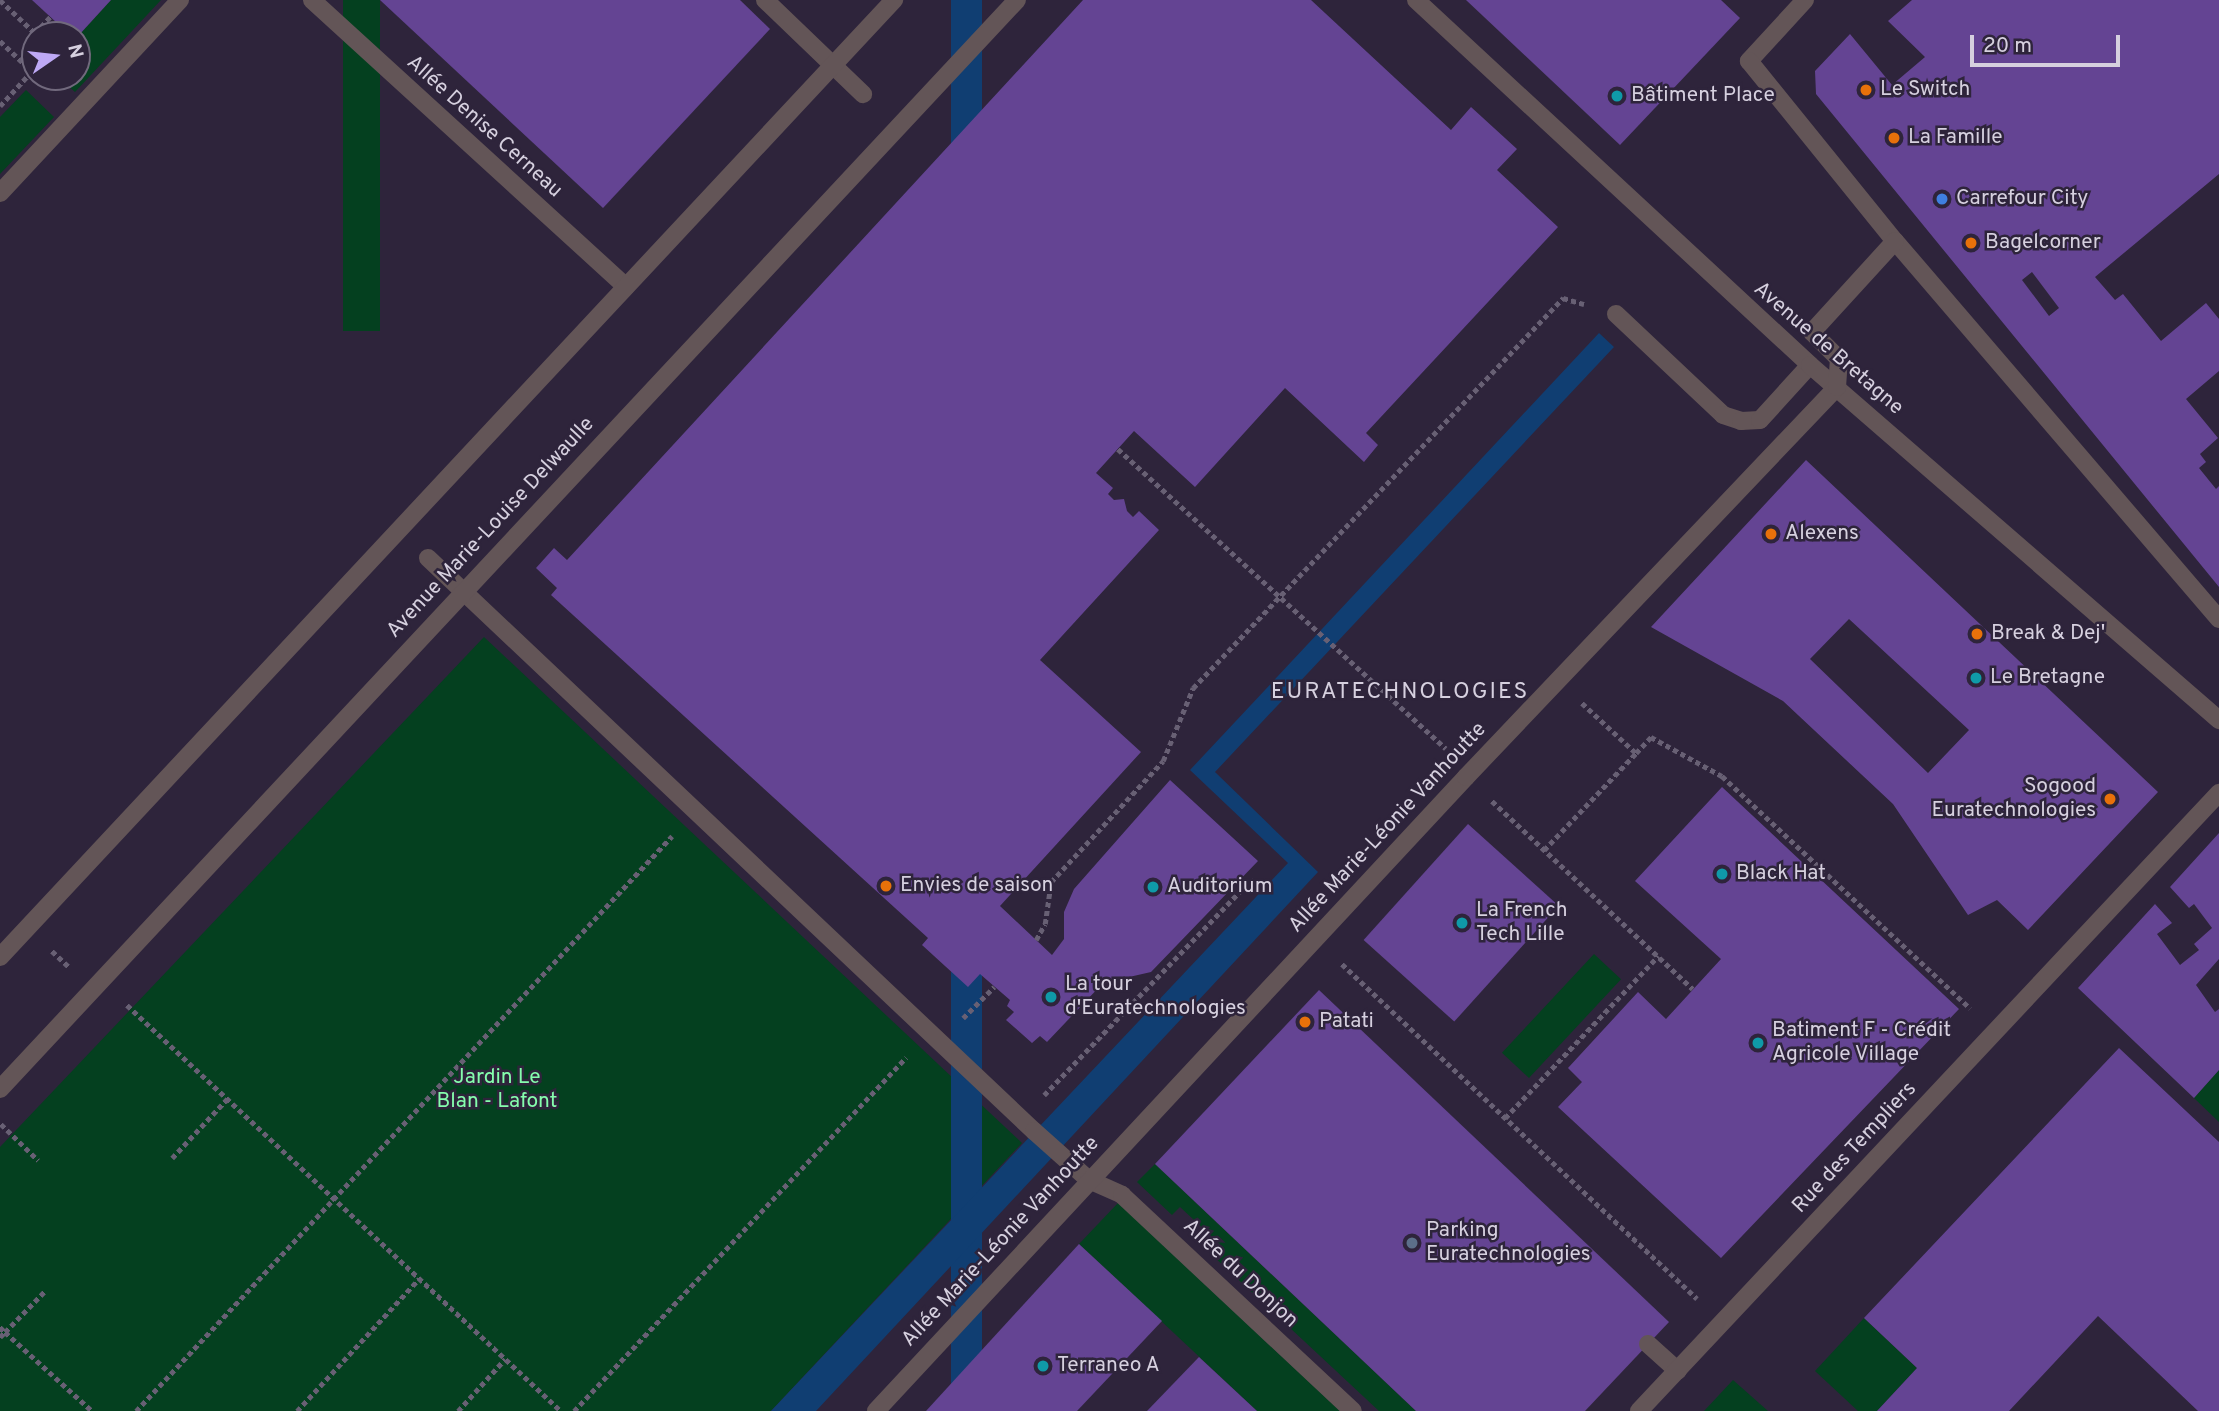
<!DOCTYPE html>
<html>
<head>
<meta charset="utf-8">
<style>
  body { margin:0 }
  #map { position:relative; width:2219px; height:1411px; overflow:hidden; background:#2e243b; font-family:Overpass,sans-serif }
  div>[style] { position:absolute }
  .green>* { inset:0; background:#04401f; transform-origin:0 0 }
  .water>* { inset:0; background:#103e72; transform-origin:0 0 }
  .building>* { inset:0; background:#644493; transform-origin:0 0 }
  .path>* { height:4.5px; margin-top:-2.25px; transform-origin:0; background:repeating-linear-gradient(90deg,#686074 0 5px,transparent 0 8.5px) }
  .lane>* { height:18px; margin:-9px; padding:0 9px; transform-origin:9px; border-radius:9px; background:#635557 }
  .street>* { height:18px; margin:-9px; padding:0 9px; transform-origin:9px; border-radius:9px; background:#635557 }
  .dots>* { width:19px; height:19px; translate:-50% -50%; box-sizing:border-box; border:4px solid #2e243b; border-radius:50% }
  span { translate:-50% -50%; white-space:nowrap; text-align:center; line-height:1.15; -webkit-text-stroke:5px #2e243b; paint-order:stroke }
  .poi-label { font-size:21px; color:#d6d0df }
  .left { translate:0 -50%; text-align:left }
  .right { translate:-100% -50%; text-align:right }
  .street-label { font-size:21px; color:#d6d0df }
  .park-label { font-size:21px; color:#85fdad }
  .neighbourhood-label { font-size:23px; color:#d6d0df; letter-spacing:2px }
  .north { position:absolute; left:21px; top:21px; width:70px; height:70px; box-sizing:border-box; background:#2e243b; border:2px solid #71697d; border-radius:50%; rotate:76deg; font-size:19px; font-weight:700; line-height:28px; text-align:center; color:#d6d0df }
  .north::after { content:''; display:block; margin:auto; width:24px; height:32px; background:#bea9f5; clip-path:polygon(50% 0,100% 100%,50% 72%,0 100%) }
  .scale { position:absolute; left:1970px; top:35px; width:150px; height:32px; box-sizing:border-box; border:4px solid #d6d0df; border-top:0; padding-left:9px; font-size:21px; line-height:24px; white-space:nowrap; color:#d6d0df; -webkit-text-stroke:5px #2e243b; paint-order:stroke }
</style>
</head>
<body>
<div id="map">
  <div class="green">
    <i style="clip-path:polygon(111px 0,161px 0,75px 92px,58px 77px,77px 77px,77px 37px)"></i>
    <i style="left:343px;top:0;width:37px;height:331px"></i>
    <i style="clip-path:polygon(26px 90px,54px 117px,0 174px,0 117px)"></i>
    <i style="clip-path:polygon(484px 637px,1022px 1143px,771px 1411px,0 1411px,0 1147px)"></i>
    <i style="left:1594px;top:954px;width:37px;height:135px;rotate:43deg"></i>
    <i style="clip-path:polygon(2219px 1070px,2219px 1122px,2194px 1098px)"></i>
    <i style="clip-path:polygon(1155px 1164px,1416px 1411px,1379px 1411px,1211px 1254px,1220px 1244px,1180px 1207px,1172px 1215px,1137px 1182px)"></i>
    <i style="clip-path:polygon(1118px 1203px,1340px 1411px,1257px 1411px,1079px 1244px)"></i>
    <i style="clip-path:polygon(1864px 1318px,1917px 1368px,1877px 1411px,1858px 1411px,1815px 1371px)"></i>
    <i style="clip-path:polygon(1733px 1380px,1768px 1411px,1704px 1411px)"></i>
  </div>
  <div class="water">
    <i style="left:951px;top:0;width:31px;height:1393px"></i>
    <i style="clip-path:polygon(1599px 333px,1614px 347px,1215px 772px,1318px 872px,816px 1411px,771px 1411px,1288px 863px,1190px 770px)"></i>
  </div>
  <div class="building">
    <i style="clip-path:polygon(32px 0,111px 0,79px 35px,70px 35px)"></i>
    <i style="clip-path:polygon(380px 0,740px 0,770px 29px,603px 208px)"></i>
    <i style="clip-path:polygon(1083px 0,1311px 0,1451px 130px,1471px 107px,1517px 149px,1497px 170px,1558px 227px,1366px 433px,1378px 445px,1364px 462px,1285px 388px,1195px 487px,1134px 431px,1096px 473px,1113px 488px,1108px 494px,1114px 500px,1124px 499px,1127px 511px,1133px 517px,1139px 511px,1159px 530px,1040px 660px,1141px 752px,1000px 906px,1052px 955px,1064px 939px,1064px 912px,1074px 889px,1170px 780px,1258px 861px,1151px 972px,1103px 983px,1047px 1042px,1040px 1036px,1032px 1043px,1006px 1020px,1014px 1012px,1007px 1006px,1010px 1000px,980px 974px,968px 987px,922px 945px,928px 938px,551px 595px,557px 588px,536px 568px,554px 548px,567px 560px)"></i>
    <i style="clip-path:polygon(1466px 0,1721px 0,1740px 18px,1620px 145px)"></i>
    <i style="clip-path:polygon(evenodd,1912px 0,2219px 0,2219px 174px,2095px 277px,2115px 300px,2123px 294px,2161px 341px,2206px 303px,2219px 319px,2219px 371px,2186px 399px,2218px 438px,2200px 454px,2206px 462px,2199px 468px,2216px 489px,2219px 486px,2219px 587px,1816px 94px,1815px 71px,1850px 34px,1892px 85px,1925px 57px,1888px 21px,1912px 0,2032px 272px,2059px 308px,2049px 316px,2022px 280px,2032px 272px)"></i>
    <i style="clip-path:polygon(evenodd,1806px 460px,2158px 792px,2028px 930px,1997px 900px,1968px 915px,1893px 804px,1783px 701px,1651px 627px,1806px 460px,1849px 619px,1969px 730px,1928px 773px,1810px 659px,1849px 619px)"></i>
    <i style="clip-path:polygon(1722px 787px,1959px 1009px,1721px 1258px,1558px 1107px,1582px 1082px,1568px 1068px,1638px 992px,1666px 1019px,1721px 959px,1635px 881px)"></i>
    <i style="left:1468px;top:824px;width:122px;height:156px;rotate:42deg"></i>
    <i style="clip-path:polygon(2219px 833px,2219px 959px,2196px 985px,2215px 1012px,2219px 1009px,2219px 1070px,2194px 1098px,2078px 988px,2155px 904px,2172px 923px,2157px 934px,2180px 965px,2199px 950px,2194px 944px,2212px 928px,2194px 904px,2189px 908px,2170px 887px)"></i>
    <i style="clip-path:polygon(1319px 990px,1669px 1322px,1585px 1411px,1416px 1411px,1155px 1164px)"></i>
    <i style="clip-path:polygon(2119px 1048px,2219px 1142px,2219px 1411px,2198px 1411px,2098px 1316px,2009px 1411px,1877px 1411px,1917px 1368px,1864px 1318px)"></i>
    <i style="clip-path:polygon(1079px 1244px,1162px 1321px,1077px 1411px,926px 1411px)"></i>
    <i style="clip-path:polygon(1199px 1357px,1257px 1411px,1147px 1411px)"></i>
  </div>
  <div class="path">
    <i style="left:0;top:0;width:48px;rotate:43.3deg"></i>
    <i style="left:35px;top:33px;width:22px;rotate:-47deg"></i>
    <i style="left:0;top:41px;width:48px;rotate:43.3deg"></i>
    <i style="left:38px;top:77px;width:15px;rotate:42deg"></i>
    <i style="left:0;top:106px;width:47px;rotate:-47.6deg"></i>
    <i style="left:1118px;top:449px;width:444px;rotate:42.4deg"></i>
    <i style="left:1582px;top:703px;width:74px;rotate:42.8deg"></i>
    <i style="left:1636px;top:753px;width:22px;rotate:-47deg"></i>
    <i style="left:1651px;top:737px;width:81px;rotate:28.8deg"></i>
    <i style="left:1722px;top:776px;width:340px;rotate:43.1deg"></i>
    <i style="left:1492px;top:801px;width:275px;rotate:43.1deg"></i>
    <i style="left:1544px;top:850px;width:134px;rotate:-46.5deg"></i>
    <i style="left:1036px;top:940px;width:18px;rotate:-61deg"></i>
    <i style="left:1045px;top:924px;width:42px;rotate:-81.9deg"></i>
    <i style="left:1051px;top:882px;width:165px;rotate:-47.2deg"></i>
    <i style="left:1163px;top:761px;width:79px;rotate:-67.7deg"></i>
    <i style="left:1193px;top:688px;width:538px;rotate:-46.51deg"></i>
    <i style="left:1563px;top:298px;width:22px;rotate:16deg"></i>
    <i style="left:52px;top:951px;width:23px;rotate:43deg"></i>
    <i style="left:1342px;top:964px;width:488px;rotate:43.3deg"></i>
    <i style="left:127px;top:1005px;width:594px;rotate:43.09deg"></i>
    <i style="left:963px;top:1018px;width:44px;rotate:-45deg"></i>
    <i style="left:1044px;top:1095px;width:298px;rotate:-46.1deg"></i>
    <i style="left:1251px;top:880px;width:16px;rotate:40deg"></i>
    <i style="left:1505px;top:1118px;width:223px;rotate:-46.6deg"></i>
    <i style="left:1px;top:1124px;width:52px;rotate:44.2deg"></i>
    <i style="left:172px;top:1158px;width:82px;rotate:-47deg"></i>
    <i style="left:0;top:1327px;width:7px;rotate:45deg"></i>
    <i style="left:5px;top:1332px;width:56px;rotate:-45.7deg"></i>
    <i style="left:0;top:1337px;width:7px;rotate:-45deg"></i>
    <i style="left:5px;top:1332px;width:118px;rotate:42.2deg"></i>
    <i style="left:136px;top:1411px;width:786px;rotate:-47.01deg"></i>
    <i style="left:297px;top:1411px;width:180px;rotate:-47.3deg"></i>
    <i style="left:458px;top:1411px;width:70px;rotate:-47.9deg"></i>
    <i style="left:574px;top:1411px;width:485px;rotate:-46.8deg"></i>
  </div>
  <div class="lane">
    <i style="left:1616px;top:314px;width:147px;rotate:43.3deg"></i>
    <i style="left:1723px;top:415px;width:19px;rotate:18deg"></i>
    <i style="left:1741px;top:421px;width:19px;rotate:-3deg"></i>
    <i style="left:1760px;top:420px;width:74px;rotate:-47.7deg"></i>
    <i style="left:1648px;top:1344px;width:40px;rotate:42deg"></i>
  </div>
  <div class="street">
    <i style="left:312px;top:0;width:425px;rotate:42.4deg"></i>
    <i style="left:765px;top:0;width:136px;rotate:43.8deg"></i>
    <i style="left:1416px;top:0;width:537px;rotate:42.81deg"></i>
    <i style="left:1810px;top:365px;width:542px;rotate:40.96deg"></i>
    <i style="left:1805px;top:0;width:83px;rotate:132.6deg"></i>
    <i style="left:1749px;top:61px;width:232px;rotate:51deg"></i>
    <i style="left:1895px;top:241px;width:498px;rotate:49.4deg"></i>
    <i style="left:0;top:193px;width:264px;rotate:-47deg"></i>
    <i style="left:428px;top:558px;width:834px;rotate:43.4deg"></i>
    <i style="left:1034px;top:1131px;width:74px;rotate:41.7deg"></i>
    <i style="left:1089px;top:1180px;width:36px;rotate:24deg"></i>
    <i style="left:1122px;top:1195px;width:316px;rotate:43.1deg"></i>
    <i style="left:0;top:957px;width:1310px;rotate:-46.95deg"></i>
    <i style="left:0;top:1089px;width:1490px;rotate:-46.96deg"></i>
    <i style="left:876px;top:1411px;width:866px;rotate:-47.06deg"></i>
    <i style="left:1466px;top:777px;width:538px;rotate:-46.43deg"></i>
    <i style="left:1837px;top:387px;width:28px;rotate:-86deg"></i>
    <i style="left:1839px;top:359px;width:38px;rotate:-135deg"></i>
    <i style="left:1812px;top:332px;width:123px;rotate:-47.6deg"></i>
    <i style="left:1639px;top:1411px;width:848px;rotate:-46.82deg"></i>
  </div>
  <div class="dots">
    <i style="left:1866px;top:90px;background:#e8710a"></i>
    <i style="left:1617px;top:96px;background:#0f9aa8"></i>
    <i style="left:1894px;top:138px;background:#e8710a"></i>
    <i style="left:1942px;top:199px;background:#3f7fe0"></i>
    <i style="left:1971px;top:243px;background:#e8710a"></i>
    <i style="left:1771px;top:534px;background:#e8710a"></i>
    <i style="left:1977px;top:634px;background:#e8710a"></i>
    <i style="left:1976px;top:678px;background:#0f9aa8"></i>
    <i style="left:2110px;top:799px;background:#e8710a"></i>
    <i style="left:1722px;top:874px;background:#0f9aa8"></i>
    <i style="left:886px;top:886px;background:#e8710a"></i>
    <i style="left:1153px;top:887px;background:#0f9aa8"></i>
    <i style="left:1462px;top:923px;background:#0f9aa8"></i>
    <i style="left:1051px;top:997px;background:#0f9aa8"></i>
    <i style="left:1305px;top:1022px;background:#e8710a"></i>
    <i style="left:1758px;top:1043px;background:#0f9aa8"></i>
    <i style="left:1412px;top:1243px;background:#5c6f8a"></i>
    <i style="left:1043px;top:1366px;background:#0f9aa8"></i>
  </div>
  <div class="poi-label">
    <span class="left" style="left:1880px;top:90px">Le Switch</span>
    <span class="left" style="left:1631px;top:96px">Bâtiment Place</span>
    <span class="left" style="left:1908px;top:138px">La Famille</span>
    <span class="left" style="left:1956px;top:199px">Carrefour City</span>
    <span class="left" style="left:1985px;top:243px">Bagelcorner</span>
    <span class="left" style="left:1785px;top:534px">Alexens</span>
    <span class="left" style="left:1991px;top:634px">Break &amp; Dej'</span>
    <span class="left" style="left:1990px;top:678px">Le Bretagne</span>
    <span class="right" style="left:2096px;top:799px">Sogood<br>Euratechnologies</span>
    <span class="left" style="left:1736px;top:874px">Black Hat</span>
    <span class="left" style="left:900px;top:886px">Envies de saison</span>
    <span class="left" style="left:1167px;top:887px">Auditorium</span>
    <span class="left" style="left:1476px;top:923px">La French<br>Tech Lille</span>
    <span class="left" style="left:1065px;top:997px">La tour<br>d'Euratechnologies</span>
    <span class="left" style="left:1319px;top:1022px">Patati</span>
    <span class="left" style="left:1772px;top:1043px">Batiment F - Crédit<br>Agricole Village</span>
    <span class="left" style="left:1426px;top:1243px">Parking<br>Euratechnologies</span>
    <span class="left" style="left:1057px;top:1366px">Terraneo A</span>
  </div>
  <div class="street-label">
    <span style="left:484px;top:127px;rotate:42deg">Allée Denise Cerneau</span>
    <span style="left:1828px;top:349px;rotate:41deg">Avenue de Bretagne</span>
    <span style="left:491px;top:528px;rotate:-47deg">Avenue Marie-Louise Delwaulle</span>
    <span style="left:1388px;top:828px;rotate:-47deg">Allée Marie-Léonie Vanhoutte</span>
    <span style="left:1855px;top:1148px;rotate:-47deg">Rue des Templiers</span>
    <span style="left:1001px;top:1242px;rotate:-47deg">Allée Marie-Léonie Vanhoutte</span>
    <span style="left:1240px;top:1274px;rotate:43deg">Allée du Donjon</span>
  </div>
  <div class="park-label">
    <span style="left:497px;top:1090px">Jardin Le<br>Blan - Lafont</span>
  </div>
  <div class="neighbourhood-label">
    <span style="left:1400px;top:693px">EURATECHNOLOGIES</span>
  </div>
  <div class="north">N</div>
  <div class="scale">20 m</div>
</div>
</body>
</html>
